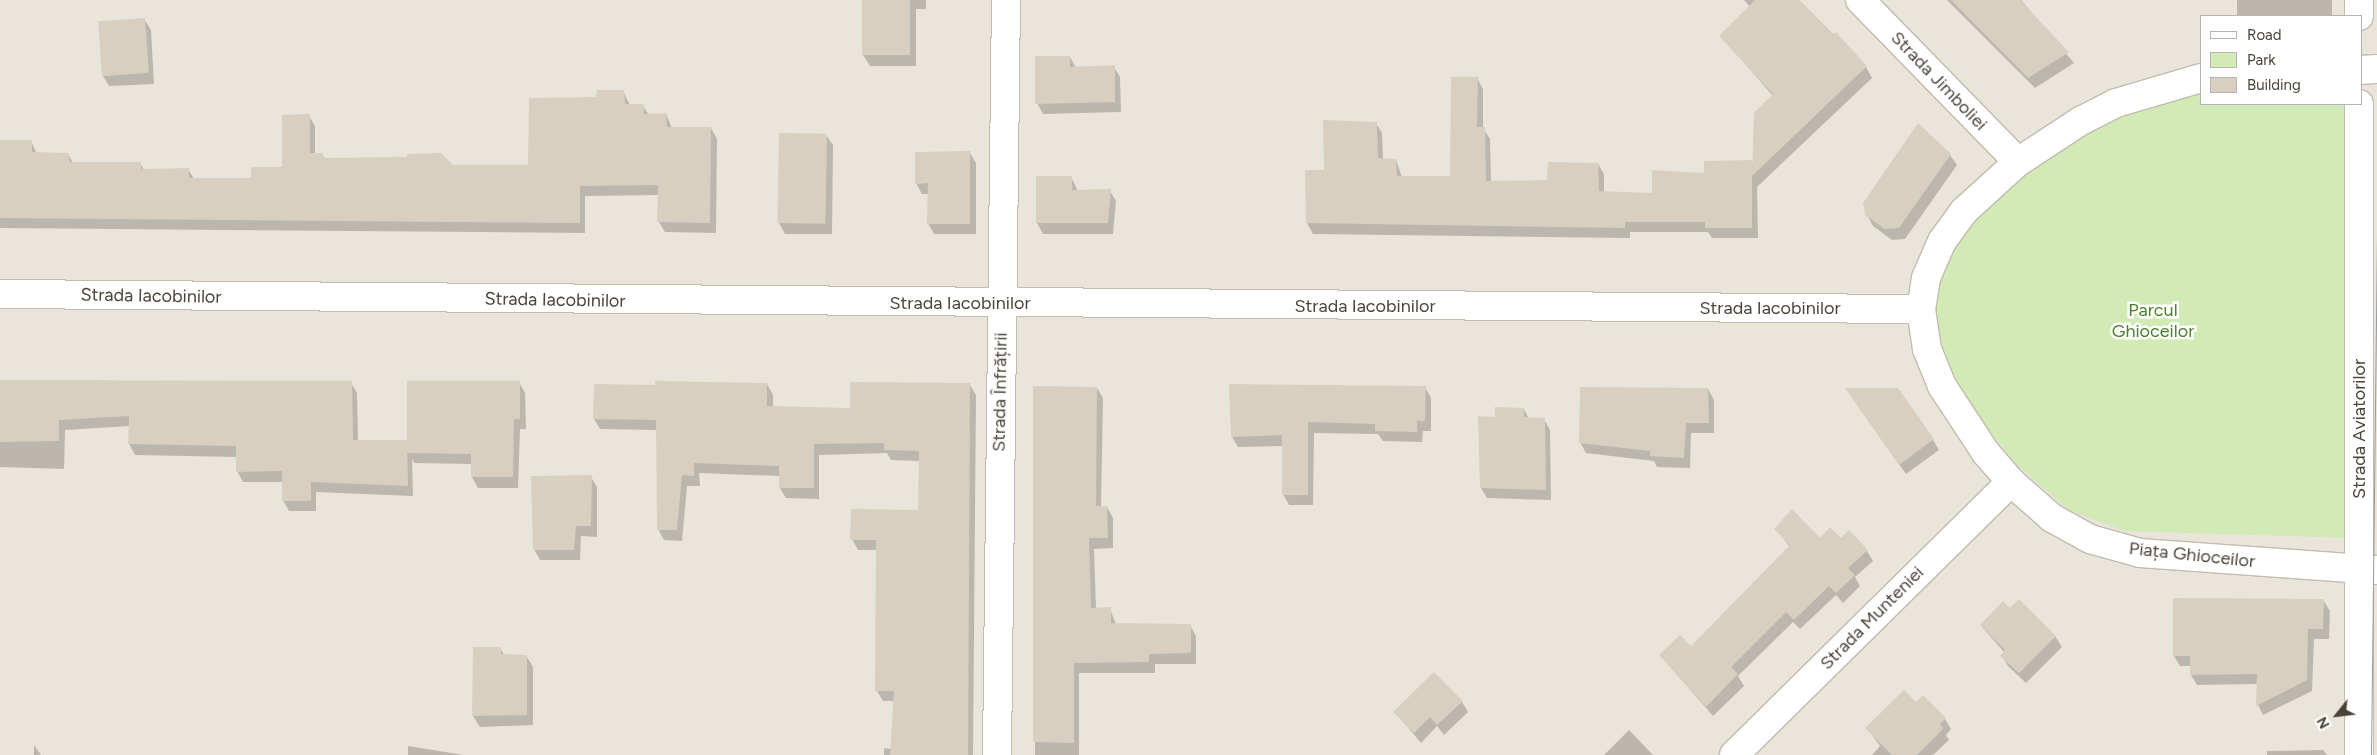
<!DOCTYPE html>
<html>
<head>
<meta charset="utf-8">
<style>
  body { margin:0 }
  #map { position:relative; width:2377px; height:755px; overflow:hidden; background:#f6f3ec; font-family:Figtree,sans-serif }
  div>[style] { position:absolute }
  .residential>* { inset:0; background:#eae5da }
  .green>* { inset:0; background:#d2eab5 }
  .shadow>* { inset:0; background:#0003; transform-origin:0 0 }
  .building>* { inset:0; background:#d8cfc1; transform-origin:0 0 }
  .roads { filter:drop-shadow(1px 0 #c2bbae) drop-shadow(-1px 0 #c2bbae) drop-shadow(0 1px #c2bbae) drop-shadow(0 -1px #c2bbae) }
  .minor>* { height:28px; margin:-14px; padding:0 14px; transform-origin:14px; border-radius:14px; background:#fff }
  .tram>* { height:1px; margin:-0.5px; padding:0 0.5px; transform-origin:0.5px; border-radius:0.5px; background:#9a9a9a }
  span { translate:-50% -50%; white-space:nowrap; text-align:center; line-height:1.15; -webkit-text-stroke:5px #fff; paint-order:stroke }
  .street-label { font-size:18px; color:#4b4439 }
  .park-label { font-size:18px; color:#4a7f2a }
  .legend { position:absolute; left:2200px; top:15px; width:162px; height:90px; box-sizing:border-box; background:#fff; border:1px solid #b7b4b0; margin:0; padding:6px 9px; list-style:none; font-size:15px; color:#4b4439 }
  .legend li { display:flex; align-items:center; gap:10px; height:25px }
  .legend b { width:25px; border:1px solid #b7b4b0 }
  .north { position:absolute; left:2312px; top:690px; width:50px; height:50px; -webkit-text-stroke:4px #fff; paint-order:stroke; rotate:241deg; font-size:14px; font-weight:700; line-height:20px; text-align:center; color:#4b4439 }
  .north::after { content:''; display:block; margin:auto; width:18px; height:22px; background:#4b4439; clip-path:polygon(50% 0,100% 100%,50% 72%,0 100%) }
</style>
</head>
<body>
<div id="map">
  <div class="residential">
    <i style="clip-path:polygon(evenodd,0 0,2377px 0,2377px 755px,0 755px,0 0,2201px 16px,2361px 16px,2361px 104px,2201px 104px,2201px 16px)"></i>
  </div>
  <div class="green">
    <i style="clip-path:polygon(2195px 94px,2201px 94px,2201px 104px,2350px 104px,2349px 538px,2125px 531px,2068px 510px,2015px 463px,1978px 416px,1948px 365px,1932px 307px,1943px 264px,1972px 217px,2010px 183px,2083px 133px,2132px 109px)"></i>
  </div>
  <div class="shadow">
    <i style="clip-path:polygon(863px 0,926px 0,926px 9px,916px 9px,916px 66px,870px 66px,863px 55px)"></i>
    <i style="clip-path:polygon(1744px 0,1799px 0,1866px 67px,1872px 78px,1757px 187px,1758px 238px,1712px 238px,1708px 232px,1630px 232px,1630px 238px,1313px 234px,1307px 223px,1306px 171px,1325px 171px,1376px 123px,1382px 133px,1383px 160px,1396px 160px,1402px 177px,1451px 177px,1477px 78px,1483px 89px,1483px 128px,1490px 139px,1491px 182px,1548px 181px,1598px 164px,1604px 174px,1604px 193px,1653px 194px,1751px 161px,1753px 165px,1773px 96px,1721px 36px,1750px 7px)"></i>
    <i style="clip-path:polygon(1947px 0,2021px 0,2074px 63px,2035px 88px)"></i>
    <i style="left:2237px;top:0;width:95px;height:16px"></i>
    <i style="clip-path:polygon(144px 19px,151px 30px,154px 84px,109px 86px,103px 76px)"></i>
    <i style="clip-path:polygon(1070px 57px,1076px 68px,1114px 67px,1120px 77px,1121px 112px,1043px 114px,1037px 103px)"></i>
    <i style="clip-path:polygon(623px 91px,630px 105px,643px 106px,649px 115px,666px 114px,672px 128px,711px 128px,717px 139px,716px 233px,665px 232px,659px 222px,659px 195px,585px 196px,585px 233px,0 228px,0 141px,31px 141px,37px 154px,68px 154px,73px 163px,140px 163px,144px 170px,188px 169px,194px 179px,252px 179px,283px 168px,309px 116px,315px 126px,315px 154px,322px 154px,325px 159px,453px 166px,530px 166px,598px 98px)"></i>
    <i style="clip-path:polygon(781px 134px,826px 135px,833px 145px,832px 234px,785px 234px,779px 223px)"></i>
    <i style="clip-path:polygon(970px 153px,976px 163px,976px 234px,934px 234px,928px 223px,929px 194px,922px 194px,916px 183px)"></i>
    <i style="clip-path:polygon(1950px 155px,1957px 165px,1905px 239px,1892px 240px,1873px 226px,1867px 215px)"></i>
    <i style="clip-path:polygon(1071px 177px,1078px 191px,1110px 191px,1116px 201px,1113px 234px,1043px 234px,1037px 223px,1037px 178px)"></i>
    <i style="clip-path:polygon(0 380px,351px 383px,357px 393px,358px 442px,406px 441px,519px 382px,525px 393px,526px 429px,520px 429px,518px 488px,478px 488px,472px 477px,472px 464px,414px 463px,412px 459px,413px 496px,316px 492px,316px 511px,289px 511px,283px 500px,283px 482px,243px 482px,237px 471px,237px 457px,135px 455px,129px 444px,130px 426px,65px 430px,64px 469px,0 467px)"></i>
    <i style="clip-path:polygon(767px 384px,773px 395px,773px 408px,851px 410px,970px 385px,976px 395px,973px 755px,884px 755px,884px 748px,892px 749px,895px 701px,883px 701px,877px 691px,877px 550px,858px 550px,852px 539px,919px 511px,920px 461px,891px 460px,887px 453px,819px 455px,819px 499px,786px 498px,780px 488px,780px 476px,699px 473px,700px 486px,687px 486px,682px 541px,664px 540px,658px 529px,657px 430px,600px 429px,594px 419px,656px 386px)"></i>
    <i style="clip-path:polygon(1034px 387px,1097px 388px,1103px 398px,1101px 507px,1107px 507px,1113px 518px,1113px 548px,1094px 549px,1096px 609px,1110px 609px,1116px 624px,1190px 625px,1196px 636px,1196px 664px,1155px 664px,1155px 673px,1079px 673px,1079px 755px,1035px 755px)"></i>
    <i style="clip-path:polygon(1425px 387px,1431px 398px,1431px 431px,1423px 431px,1422px 442px,1383px 441px,1378px 434px,1314px 433px,1313px 505px,1289px 505px,1283px 494px,1283px 446px,1238px 447px,1232px 437px)"></i>
    <i style="clip-path:polygon(1708px 389px,1714px 400px,1714px 433px,1691px 433px,1690px 468px,1657px 467px,1654px 461px,1586px 453px,1580px 442px)"></i>
    <i style="clip-path:polygon(1853px 399px,1933px 440px,1939px 450px,1906px 474px)"></i>
    <i style="clip-path:polygon(1524px 409px,1529px 419px,1544px 419px,1550px 430px,1551px 500px,1487px 498px,1481px 488px,1496px 418px)"></i>
    <i style="clip-path:polygon(591px 477px,597px 487px,597px 537px,581px 536px,580px 560px,540px 560px,534px 549px)"></i>
    <i style="clip-path:polygon(1776px 529px,1820px 540px,1841px 539px,1867px 551px,1873px 561px,1855px 577px,1860px 586px,1843px 603px,1836px 595px,1800px 629px,1793px 622px,1738px 676px,1744px 686px,1713px 716px,1660px 655px,1691px 648px,1790px 547px)"></i>
    <i style="clip-path:polygon(2323px 600px,2330px 611px,2329px 639px,2314px 639px,2312px 691px,2263px 715px,2258px 705px,2258px 684px,2197px 685px,2191px 675px,2191px 666px,2180px 666px,2174px 656px)"></i>
    <i style="clip-path:polygon(2010px 610px,2055px 636px,2062px 647px,2026px 683px,2008px 666px,2002px 656px,2005px 653px,1981px 626px)"></i>
    <i style="clip-path:polygon(474px 648px,500px 648px,505px 656px,527px 657px,533px 667px,533px 725px,480px 727px,473px 716px)"></i>
    <i style="clip-path:polygon(1923px 696px,1945px 719px,1951px 729px,1946px 735px,1949px 740px,1933px 755px,1872px 755px,1880px 746px,1867px 728px,1916px 704px)"></i>
    <i style="clip-path:polygon(1462px 702px,1468px 712px,1444px 735px,1437px 726px,1421px 743px,1395px 712px)"></i>
    <i style="clip-path:polygon(1629px 730px,1653px 755px,1604px 755px)"></i>
    <i style="clip-path:polygon(34px 745px,41px 755px,34px 755px)"></i>
    <i style="clip-path:polygon(408px 746px,464px 755px,408px 755px)"></i>
    <i style="clip-path:polygon(2323px 750px,2327px 755px,2267px 755px,2267px 751px)"></i>
  </div>
  <div class="building">
    <i style="left:862px;top:0;width:48px;height:55px"></i>
    <i style="clip-path:polygon(1755px 0,1799px 0,1833px 35px,1836px 32px,1867px 66px,1752px 176px,1752px 228px,1705px 228px,1705px 222px,1625px 222px,1625px 228px,1306px 223px,1305px 170px,1324px 170px,1323px 120px,1377px 122px,1378px 158px,1396px 159px,1397px 176px,1450px 176px,1451px 77px,1478px 77px,1477px 127px,1485px 127px,1486px 181px,1547px 180px,1548px 162px,1598px 163px,1599px 191px,1652px 193px,1652px 170px,1704px 173px,1704px 161px,1752px 160px,1752px 173px,1754px 113px,1773px 94px,1719px 36px)"></i>
    <i style="clip-path:polygon(1951px 0,2020px 0,2069px 52px,2028px 78px)"></i>
    <i style="left:145px;top:18px;width:55px;height:47px;rotate:86deg"></i>
    <i style="clip-path:polygon(1035px 56px,1070px 56px,1070px 67px,1115px 65px,1115px 102px,1035px 104px)"></i>
    <i style="clip-path:polygon(597px 90px,624px 90px,625px 104px,644px 104px,644px 114px,666px 113px,667px 127px,711px 127px,710px 223px,657px 222px,658px 185px,580px 186px,580px 223px,0 218px,0 140px,32px 140px,32px 152px,69px 153px,69px 162px,141px 162px,141px 169px,189px 168px,189px 178px,251px 178px,251px 167px,282px 167px,282px 115px,310px 114px,310px 153px,323px 153px,323px 158px,407px 157px,407px 154px,441px 153px,453px 165px,528px 165px,529px 98px,596px 97px)"></i>
    <i style="clip-path:polygon(1918px 123px,1951px 154px,1899px 228px,1885px 229px,1865px 215px,1863px 203px)"></i>
    <i style="left:779px;top:133px;width:48px;height:90px;rotate:1deg"></i>
    <i style="clip-path:polygon(970px 151px,970px 224px,927px 224px,928px 183px,915px 184px,915px 152px)"></i>
    <i style="clip-path:polygon(1036px 176px,1072px 176px,1072px 190px,1111px 189px,1108px 223px,1036px 223px)"></i>
    <i style="clip-path:polygon(0 380px,352px 381px,353px 440px,407px 440px,408px 486px,311px 482px,311px 501px,282px 501px,282px 471px,236px 472px,236px 446px,128px 444px,129px 416px,59px 420px,59px 441px,0 442px)"></i>
    <i style="clip-path:polygon(407px 381px,520px 381px,520px 419px,514px 419px,513px 477px,471px 477px,471px 454px,407px 453px)"></i>
    <i style="clip-path:polygon(655px 381px,767px 383px,767px 406px,850px 408px,850px 382px,970px 383px,968px 755px,890px 755px,894px 691px,875px 691px,876px 540px,850px 540px,851px 509px,918px 510px,919px 451px,884px 450px,884px 443px,814px 444px,814px 488px,779px 488px,779px 466px,694px 463px,694px 476px,682px 475px,677px 530px,657px 530px,656px 420px,593px 419px,594px 384px,655px 385px)"></i>
    <i style="clip-path:polygon(1229px 384px,1426px 386px,1425px 421px,1417px 421px,1417px 432px,1375px 431px,1375px 424px,1308px 422px,1308px 495px,1282px 495px,1282px 435px,1231px 437px)"></i>
    <i style="clip-path:polygon(1033px 386px,1097px 387px,1096px 506px,1107px 506px,1108px 538px,1089px 538px,1091px 608px,1111px 607px,1111px 623px,1191px 624px,1191px 653px,1149px 654px,1149px 662px,1074px 663px,1074px 743px,1033px 742px)"></i>
    <i style="clip-path:polygon(1580px 387px,1708px 388px,1709px 423px,1686px 423px,1684px 458px,1650px 456px,1650px 451px,1579px 443px)"></i>
    <i style="clip-path:polygon(1845px 388px,1898px 388px,1934px 439px,1899px 465px)"></i>
    <i style="clip-path:polygon(1495px 407px,1524px 408px,1524px 417px,1545px 418px,1546px 490px,1480px 488px,1478px 416px,1495px 417px)"></i>
    <i style="clip-path:polygon(592px 475px,591px 526px,576px 526px,574px 550px,533px 550px,531px 476px)"></i>
    <i style="clip-path:polygon(1792px 509px,1820px 538px,1830px 527px,1841px 538px,1849px 530px,1868px 550px,1848px 568px,1855px 575px,1836px 593px,1829px 586px,1794px 620px,1786px 612px,1731px 667px,1738px 674px,1706px 707px,1659px 655px,1680px 635px,1691px 646px,1790px 545px,1774px 529px)"></i>
    <i style="clip-path:polygon(2173px 598px,2324px 599px,2323px 629px,2308px 629px,2307px 680px,2256px 706px,2257px 674px,2190px 675px,2190px 656px,2173px 656px)"></i>
    <i style="clip-path:polygon(2019px 599px,2056px 636px,2019px 673px,2000px 656px,2005px 650px,1980px 625px,2003px 601px,2010px 608px)"></i>
    <i style="clip-path:polygon(473px 647px,501px 647px,501px 654px,527px 655px,527px 715px,472px 716px)"></i>
    <i style="clip-path:polygon(1434px 672px,1463px 701px,1437px 725px,1430px 717px,1414px 733px,1393px 712px)"></i>
    <i style="clip-path:polygon(1904px 690px,1916px 702px,1923px 695px,1946px 718px,1940px 724px,1943px 729px,1917px 755px,1892px 755px,1865px 728px)"></i>
  </div>
  <div class="roads">
    <div class="minor">
      <i style="left:1860px;top:0;width:226px;rotate:45.7deg"></i>
      <i style="left:2359px;top:0;width:16px;rotate:90deg"></i>
      <i style="left:2361px;top:70px;width:16px;rotate:-4deg"></i>
      <i style="left:2201px;top:78px;width:89px;rotate:163.6deg"></i>
      <i style="left:2116px;top:103px;width:38px;rotate:153deg"></i>
      <i style="left:2082px;top:120px;width:77px;rotate:146.7deg"></i>
      <i style="left:2018px;top:162px;width:73px;rotate:137.8deg"></i>
      <i style="left:1964px;top:211px;width:37px;rotate:126deg"></i>
      <i style="left:1942px;top:241px;width:40px;rotate:113.4deg"></i>
      <i style="left:1926px;top:278px;width:31px;rotate:99deg"></i>
      <i style="left:1921px;top:309px;width:40px;rotate:81.5deg"></i>
      <i style="left:1927px;top:349px;width:40px;rotate:68deg"></i>
      <i style="left:1942px;top:386px;width:80px;rotate:56.7deg"></i>
      <i style="left:1986px;top:453px;width:38px;rotate:49deg"></i>
      <i style="left:2011px;top:482px;width:55px;rotate:41.3deg"></i>
      <i style="left:2052px;top:518px;width:43px;rotate:28.9deg"></i>
      <i style="left:2090px;top:539px;width:52px;rotate:15.6deg"></i>
      <i style="left:2140px;top:553px;width:238px;rotate:4.1deg"></i>
      <i style="left:0;top:294px;width:1921px;rotate:0.45deg"></i>
      <i style="left:997px;top:755px;width:755px;rotate:-89.32deg"></i>
      <i style="left:1734px;top:755px;width:389px;rotate:-44.6deg"></i>
      <i style="left:2359px;top:755px;width:651px;rotate:-90deg"></i>
    </div>
  </div>
  <div class="tram">
    <i style="left:2371px;top:755px;width:519px;rotate:-89.34deg"></i>
  </div>
  <div class="street-label">
    <span style="left:1939px;top:81px;rotate:46deg">Strada Jimboliei</span>
    <span style="left:151px;top:296px;rotate:1deg">Strada Iacobinilor</span>
    <span style="left:555px;top:300px;rotate:1deg">Strada Iacobinilor</span>
    <span style="left:960px;top:303px">Strada Iacobinilor</span>
    <span style="left:1365px;top:306px">Strada Iacobinilor</span>
    <span style="left:1770px;top:308px">Strada Iacobinilor</span>
    <span style="left:1000px;top:392px;rotate:-89deg">Strada Înfrățirii</span>
    <span style="left:2359px;top:429px;rotate:-90deg">Strada Aviatorilor</span>
    <span style="left:2192px;top:555px;rotate:6deg">Piața Ghioceilor</span>
    <span style="left:1872px;top:618px;rotate:-45deg">Strada Munteniei</span>
  </div>
  <div class="park-label">
    <span style="left:2153px;top:321px">Parcul<br>Ghioceilor</span>
  </div>
  <ul class="legend">
  <li><b style="height:6px;background:#fff"></b>Road</li>
  <li><b style="height:14px;background:#d2eab5"></b>Park</li>
  <li><b style="height:14px;background:#d8cfc1"></b>Building</li>
  </ul>
  <div class="north">N</div>
</div>
</body>
</html>
